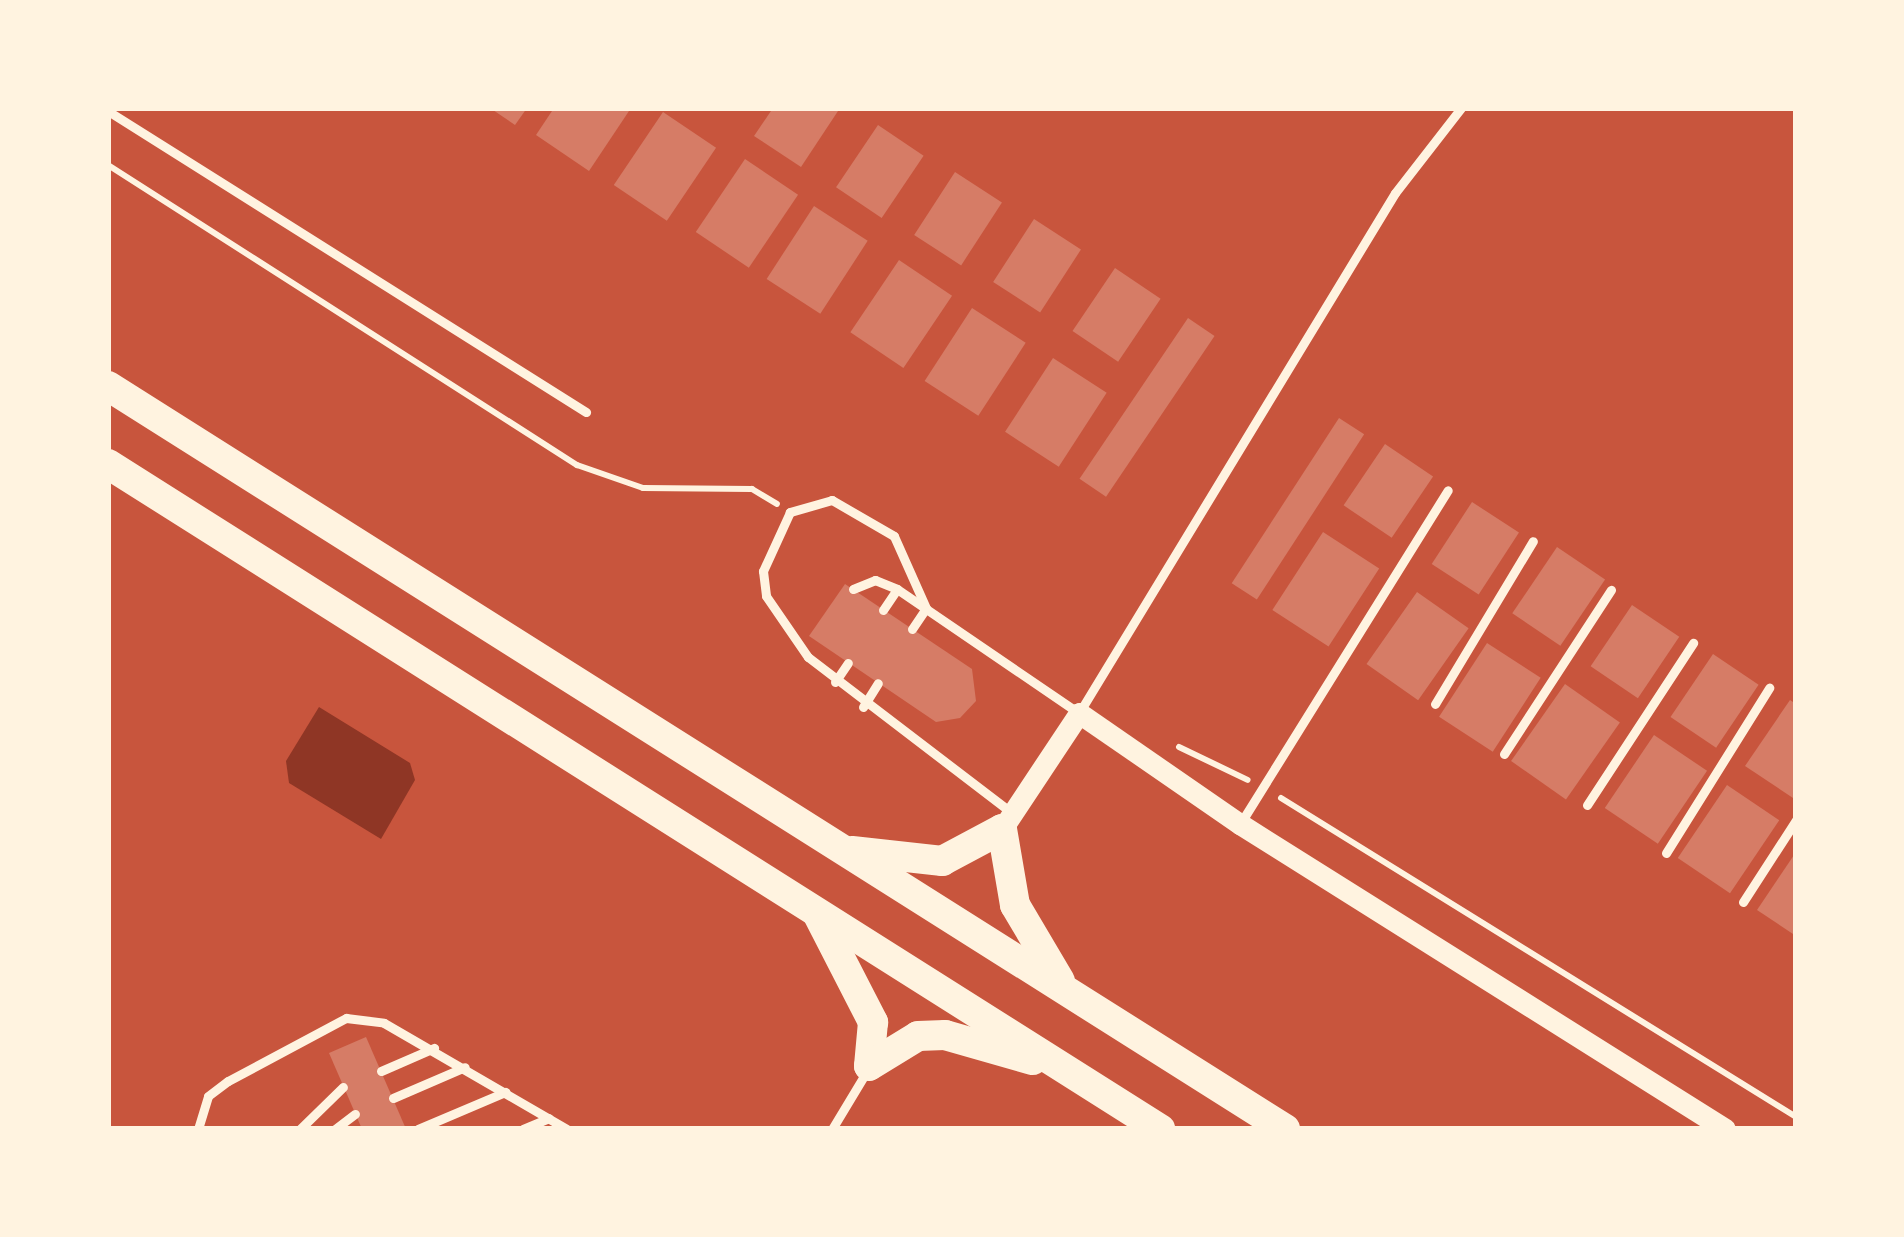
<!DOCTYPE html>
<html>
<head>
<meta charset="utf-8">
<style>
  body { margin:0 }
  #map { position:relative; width:1904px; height:1237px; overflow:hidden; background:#c8553d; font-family:"DejaVu Sans",sans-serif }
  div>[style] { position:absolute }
  .water>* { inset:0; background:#8f3625 }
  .building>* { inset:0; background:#d67c66; transform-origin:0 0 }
  .path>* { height:6px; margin:-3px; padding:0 3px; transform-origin:3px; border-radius:3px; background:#fff3e0 }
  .service>* { height:9px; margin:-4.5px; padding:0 4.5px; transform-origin:4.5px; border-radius:4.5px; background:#fff3e0 }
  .tertiary>* { height:21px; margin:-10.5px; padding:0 10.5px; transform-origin:10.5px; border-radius:10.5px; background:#fff3e0 }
  .trunk>* { height:30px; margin:-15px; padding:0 15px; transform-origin:15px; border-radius:15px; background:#fff3e0 }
  span { translate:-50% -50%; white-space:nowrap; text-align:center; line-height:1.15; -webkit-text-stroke:12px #fff3e0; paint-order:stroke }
  .frame { position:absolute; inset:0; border:111px solid #fff3e0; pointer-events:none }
</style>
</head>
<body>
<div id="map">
  <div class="water">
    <i style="clip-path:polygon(319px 707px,410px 763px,415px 780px,381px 839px,289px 783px,286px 761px)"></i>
  </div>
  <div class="building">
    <i style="clip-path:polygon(490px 108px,527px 108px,515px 125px)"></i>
    <i style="clip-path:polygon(554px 108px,631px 108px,589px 171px,536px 135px)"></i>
    <i style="clip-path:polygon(773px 108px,840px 108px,801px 167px,754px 136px)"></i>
    <i style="left:663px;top:112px;width:64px;height:88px;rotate:34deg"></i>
    <i style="left:878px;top:125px;width:55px;height:75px;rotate:34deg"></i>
    <i style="left:745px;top:159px;width:64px;height:88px;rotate:34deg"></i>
    <i style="left:955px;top:172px;width:56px;height:75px;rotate:33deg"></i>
    <i style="left:814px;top:206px;width:64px;height:87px;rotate:33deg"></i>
    <i style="left:1034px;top:219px;width:56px;height:75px;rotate:33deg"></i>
    <i style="left:899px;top:260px;width:64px;height:87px;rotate:34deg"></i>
    <i style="left:1115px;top:268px;width:55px;height:76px;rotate:34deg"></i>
    <i style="left:972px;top:308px;width:64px;height:87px;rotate:33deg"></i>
    <i style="left:1188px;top:318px;width:32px;height:194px;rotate:34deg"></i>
    <i style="left:1053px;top:358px;width:64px;height:88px;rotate:33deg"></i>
    <i style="left:1339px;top:418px;width:30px;height:197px;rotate:33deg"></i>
    <i style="left:1385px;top:444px;width:58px;height:74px;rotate:34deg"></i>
    <i style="left:1472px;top:502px;width:56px;height:74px;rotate:33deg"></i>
    <i style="left:1323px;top:532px;width:67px;height:93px;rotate:33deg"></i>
    <i style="left:1557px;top:547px;width:58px;height:80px;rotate:34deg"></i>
    <i style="clip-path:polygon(845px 584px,972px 669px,976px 701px,960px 718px,936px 722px,809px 636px)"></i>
    <i style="left:1417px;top:592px;width:63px;height:88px;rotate:35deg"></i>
    <i style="left:1632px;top:605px;width:57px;height:74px;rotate:34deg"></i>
    <i style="left:1487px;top:643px;width:64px;height:88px;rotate:33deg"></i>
    <i style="left:1713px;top:654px;width:55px;height:76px;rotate:34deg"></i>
    <i style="left:1565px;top:684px;width:67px;height:94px;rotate:35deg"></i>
    <i style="clip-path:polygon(1790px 700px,1796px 704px,1793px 798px,1745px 766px)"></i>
    <i style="left:1654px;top:735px;width:64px;height:88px;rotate:34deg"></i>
    <i style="left:1727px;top:785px;width:63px;height:88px;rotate:34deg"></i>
    <i style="clip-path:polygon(1796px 852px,1796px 936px,1757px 910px)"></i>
    <i style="clip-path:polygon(366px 1037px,406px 1129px,362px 1129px,329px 1053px)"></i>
  </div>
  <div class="path">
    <i style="left:108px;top:165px;width:557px;rotate:32.61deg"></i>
    <i style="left:577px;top:465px;width:70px;rotate:19.2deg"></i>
    <i style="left:643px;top:488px;width:109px;rotate:0.5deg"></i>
    <i style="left:752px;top:489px;width:29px;rotate:31deg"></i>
    <i style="left:1179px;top:747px;width:76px;rotate:25.6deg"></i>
    <i style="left:1281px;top:798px;width:606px;rotate:31.77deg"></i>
  </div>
  <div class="service">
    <i style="left:108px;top:111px;width:565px;rotate:32.2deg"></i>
    <i style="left:853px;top:589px;width:24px;rotate:-22deg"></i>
    <i style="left:875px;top:580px;width:24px;rotate:22deg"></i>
    <i style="left:897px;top:589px;width:220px;rotate:34.3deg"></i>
    <i style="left:1079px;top:713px;width:608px;rotate:-58.71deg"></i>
    <i style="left:1395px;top:193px;width:108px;rotate:-52.2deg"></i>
    <i style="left:883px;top:610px;width:25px;rotate:-56deg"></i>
    <i style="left:912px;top:629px;width:25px;rotate:-56deg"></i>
    <i style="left:926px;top:608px;width:79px;rotate:-114deg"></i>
    <i style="left:894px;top:536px;width:72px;rotate:-149.9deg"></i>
    <i style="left:832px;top:500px;width:44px;rotate:164.1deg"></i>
    <i style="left:790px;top:512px;width:65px;rotate:114.6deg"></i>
    <i style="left:763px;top:571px;width:25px;rotate:83deg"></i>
    <i style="left:766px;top:596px;width:74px;rotate:55.5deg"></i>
    <i style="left:808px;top:657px;width:255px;rotate:37.4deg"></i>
    <i style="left:835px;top:682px;width:23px;rotate:-56deg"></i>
    <i style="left:1435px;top:704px;width:190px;rotate:-59deg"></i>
    <i style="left:863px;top:707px;width:28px;rotate:-58deg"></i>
    <i style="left:1504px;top:754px;width:196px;rotate:-56.9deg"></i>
    <i style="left:1587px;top:805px;width:194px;rotate:-56.8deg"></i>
    <i style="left:1240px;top:824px;width:393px;rotate:-58.1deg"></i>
    <i style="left:1666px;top:853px;width:195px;rotate:-58deg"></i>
    <i style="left:1743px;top:902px;width:98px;rotate:-57.1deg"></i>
    <i style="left:381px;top:1071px;width:58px;rotate:-23.5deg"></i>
    <i style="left:393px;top:1098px;width:78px;rotate:-23.3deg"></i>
    <i style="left:198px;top:1129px;width:34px;rotate:-73deg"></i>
    <i style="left:208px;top:1096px;width:25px;rotate:-37deg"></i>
    <i style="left:228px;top:1081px;width:134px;rotate:-28.1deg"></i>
    <i style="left:346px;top:1018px;width:38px;rotate:7deg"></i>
    <i style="left:384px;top:1023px;width:211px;rotate:30.1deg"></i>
    <i style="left:300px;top:1129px;width:60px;rotate:-44.3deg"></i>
    <i style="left:335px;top:1129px;width:25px;rotate:-37deg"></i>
    <i style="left:418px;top:1129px;width:95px;rotate:-23deg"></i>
    <i style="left:523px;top:1129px;width:28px;rotate:-23deg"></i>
    <i style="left:832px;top:1129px;width:68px;rotate:-58.9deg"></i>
  </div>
  <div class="tertiary">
    <i style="left:1002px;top:829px;width:139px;rotate:-56.4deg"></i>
    <i style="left:1079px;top:713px;width:196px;rotate:34.6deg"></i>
    <i style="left:1240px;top:824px;width:573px;rotate:32.16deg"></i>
  </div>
  <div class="trunk">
    <i style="left:108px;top:386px;width:1392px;rotate:32.26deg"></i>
    <i style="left:108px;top:464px;width:1245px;rotate:32.3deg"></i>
    <i style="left:852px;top:851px;width:91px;rotate:6.3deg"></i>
    <i style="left:942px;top:861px;width:68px;rotate:-28.1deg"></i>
    <i style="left:1002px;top:829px;width:77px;rotate:80.3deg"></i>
    <i style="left:1015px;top:905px;width:88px;rotate:59.4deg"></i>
    <i style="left:817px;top:913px;width:123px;rotate:62.8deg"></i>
    <i style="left:873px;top:1022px;width:44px;rotate:95.2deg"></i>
    <i style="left:869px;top:1066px;width:57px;rotate:-31.5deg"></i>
    <i style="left:918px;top:1036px;width:27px;rotate:-2deg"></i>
    <i style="left:945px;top:1035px;width:91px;rotate:16deg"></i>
  </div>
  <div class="frame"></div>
</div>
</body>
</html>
